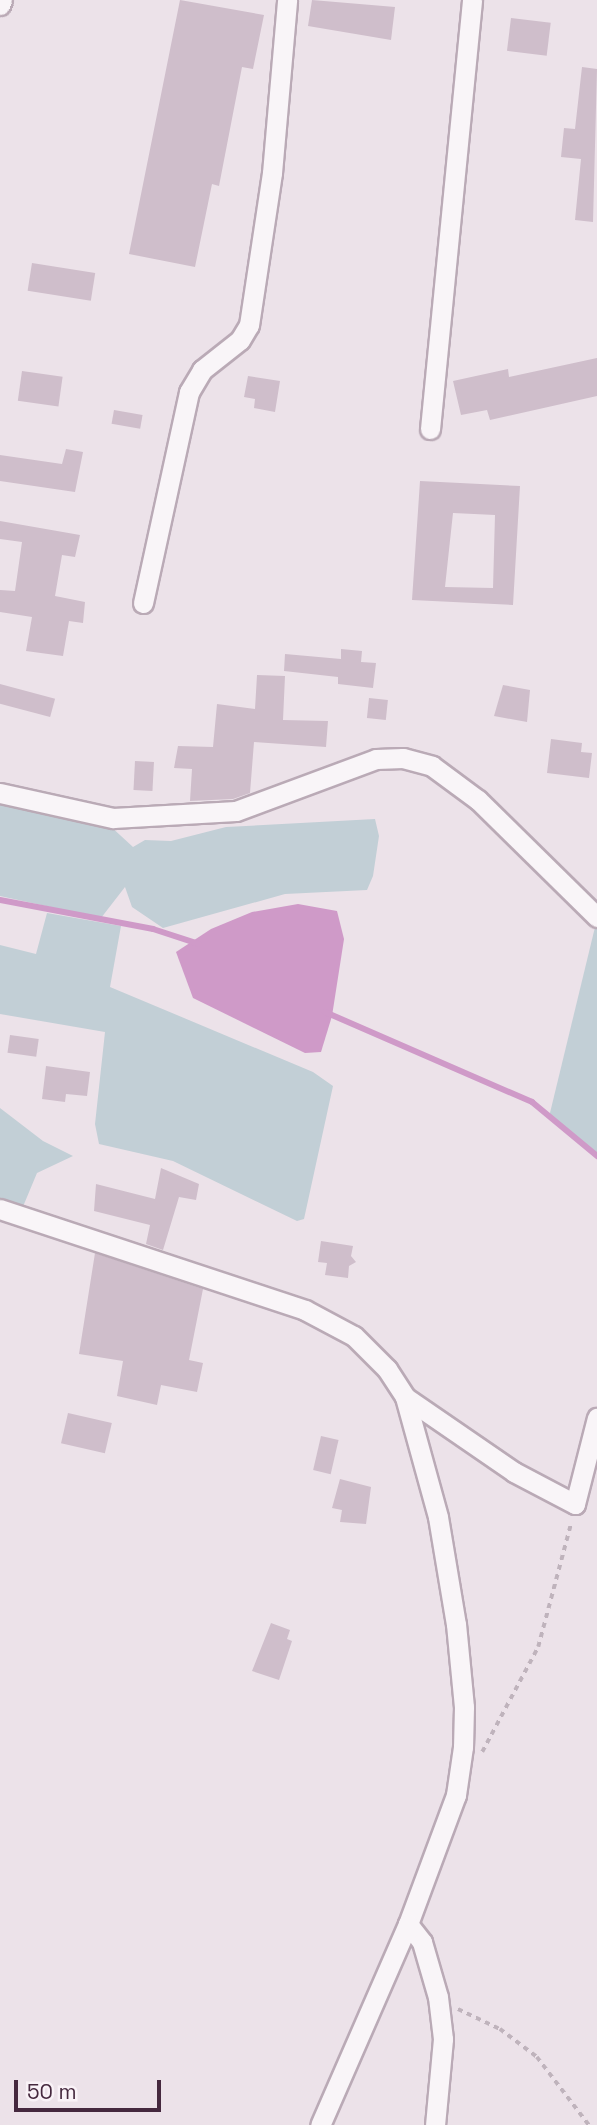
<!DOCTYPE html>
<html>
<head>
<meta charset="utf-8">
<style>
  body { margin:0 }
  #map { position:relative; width:597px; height:2125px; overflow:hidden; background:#ece2e9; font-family:"Space Grotesk",sans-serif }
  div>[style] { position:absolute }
  .green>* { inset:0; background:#c2cfd6 }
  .water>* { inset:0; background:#cf9ac8 }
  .stream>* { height:6px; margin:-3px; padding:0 3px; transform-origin:3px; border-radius:3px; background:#cf9ac8 }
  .building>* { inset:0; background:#cfbecb; transform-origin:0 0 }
  .path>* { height:3.5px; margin-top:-1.75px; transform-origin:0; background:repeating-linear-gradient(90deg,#bfb3bc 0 5px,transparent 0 10px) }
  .roads { filter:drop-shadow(2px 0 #baaab6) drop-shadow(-2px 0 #baaab6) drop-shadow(0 2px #baaab6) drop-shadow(0 -2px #baaab6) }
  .minor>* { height:19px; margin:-9.5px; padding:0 9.5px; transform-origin:9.5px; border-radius:9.5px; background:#f9f5f8 }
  span { translate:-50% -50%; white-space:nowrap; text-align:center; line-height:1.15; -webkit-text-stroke:5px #f9f2f7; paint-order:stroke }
  .scale { position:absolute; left:14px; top:2080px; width:147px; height:32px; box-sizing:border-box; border:4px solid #45283e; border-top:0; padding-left:9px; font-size:21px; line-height:24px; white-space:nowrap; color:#45283e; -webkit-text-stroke:5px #f9f2f7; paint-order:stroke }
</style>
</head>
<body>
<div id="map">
  <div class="green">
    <i style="clip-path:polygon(0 801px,108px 824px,133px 847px,145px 840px,171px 841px,226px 827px,375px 819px,379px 836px,373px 876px,367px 890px,285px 894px,163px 928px,132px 907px,125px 887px,101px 918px,0 896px)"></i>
    <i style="clip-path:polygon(47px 913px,121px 926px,110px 987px,313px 1072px,333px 1086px,304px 1219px,297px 1221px,173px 1161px,99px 1144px,95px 1124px,105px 1032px,0 1014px,0 945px,36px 954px)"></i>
    <i style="clip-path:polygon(596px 923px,597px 924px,597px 1155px,549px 1117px)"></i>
    <i style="clip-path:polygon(0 1108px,43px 1141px,73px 1156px,37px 1173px,22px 1209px,0 1201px)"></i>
  </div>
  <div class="water">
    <i style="clip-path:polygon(298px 904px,337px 911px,344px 939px,332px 1016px,321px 1052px,305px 1053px,193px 998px,176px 952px,211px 929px,252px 912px)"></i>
  </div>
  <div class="stream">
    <i style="left:0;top:900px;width:156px;rotate:10.7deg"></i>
    <i style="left:153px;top:929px;width:48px;rotate:18.1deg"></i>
    <i style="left:325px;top:1012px;width:226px;rotate:23.5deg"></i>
    <i style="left:532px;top:1102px;width:85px;rotate:39.7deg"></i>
  </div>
  <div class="building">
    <i style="clip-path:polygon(180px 0,264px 15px,253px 69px,242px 67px,219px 186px,212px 184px,195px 267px,129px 254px)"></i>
    <i style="clip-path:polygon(312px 0,395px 7px,391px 40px,308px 26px)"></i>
    <i style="left:511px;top:18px;width:40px;height:33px;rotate:7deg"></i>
    <i style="clip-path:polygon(582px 67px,597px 69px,593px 222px,575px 220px,581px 159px,561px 157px,564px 128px,575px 129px)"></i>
    <i style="left:32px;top:263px;width:64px;height:28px;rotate:9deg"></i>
    <i style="clip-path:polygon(597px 358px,597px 396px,490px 420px,487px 410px,461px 415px,453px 381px,508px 369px,509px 377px)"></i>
    <i style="left:22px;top:371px;width:41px;height:30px;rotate:8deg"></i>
    <i style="clip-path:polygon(248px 376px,280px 381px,275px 412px,254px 408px,255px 399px,244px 397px)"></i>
    <i style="left:114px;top:410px;width:29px;height:14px;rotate:10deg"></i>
    <i style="clip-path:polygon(66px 449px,83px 452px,75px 492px,0 481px,0 455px,62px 464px)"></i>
    <i style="clip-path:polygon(evenodd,420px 481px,520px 486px,513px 605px,412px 600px,420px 481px,453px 513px,495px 515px,493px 588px,445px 587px,453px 513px)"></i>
    <i style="clip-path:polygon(0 521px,80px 535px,75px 557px,62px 555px,55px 596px,85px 602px,83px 623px,69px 621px,63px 656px,26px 651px,32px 617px,0 612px,0 590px,15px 591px,22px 542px,0 539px)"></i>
    <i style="clip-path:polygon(341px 649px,362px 651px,361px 662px,376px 663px,373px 688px,338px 684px,338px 677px,284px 671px,285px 654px,341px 659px)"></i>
    <i style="clip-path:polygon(257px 675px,285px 676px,283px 720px,328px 721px,326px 747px,254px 742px,250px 793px,233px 799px,190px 801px,192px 769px,174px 768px,178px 746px,213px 747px,217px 704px,255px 709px)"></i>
    <i style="left:0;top:684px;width:57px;height:19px;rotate:15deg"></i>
    <i style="clip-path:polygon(503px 685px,530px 690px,527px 722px,494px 716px)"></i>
    <i style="left:369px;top:698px;width:19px;height:20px;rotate:6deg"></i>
    <i style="clip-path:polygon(551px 739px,582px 743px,581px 752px,592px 753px,589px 778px,547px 773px)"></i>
    <i style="left:135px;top:761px;width:19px;height:29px;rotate:3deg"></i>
    <i style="left:10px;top:1035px;width:29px;height:18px;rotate:8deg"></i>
    <i style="clip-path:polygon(46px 1066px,90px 1072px,87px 1096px,66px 1094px,65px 1102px,42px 1099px)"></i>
    <i style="clip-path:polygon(161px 1168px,199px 1184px,196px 1200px,179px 1197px,163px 1250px,146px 1244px,150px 1225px,94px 1211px,96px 1184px,155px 1199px)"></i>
    <i style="clip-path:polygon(321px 1241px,353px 1246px,351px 1256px,356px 1262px,349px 1266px,348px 1278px,325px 1275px,327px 1263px,318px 1262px)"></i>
    <i style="clip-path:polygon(95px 1253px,203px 1289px,189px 1360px,203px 1363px,197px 1392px,161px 1385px,157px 1405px,117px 1396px,123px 1361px,79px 1354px)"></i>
    <i style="left:68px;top:1413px;width:45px;height:31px;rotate:13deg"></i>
    <i style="left:321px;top:1436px;width:18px;height:35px;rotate:13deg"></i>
    <i style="clip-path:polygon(340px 1479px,371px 1487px,366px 1524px,340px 1522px,342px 1510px,332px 1508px)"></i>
    <i style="clip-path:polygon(271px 1623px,290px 1630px,287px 1639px,292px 1641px,279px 1680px,252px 1671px)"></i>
  </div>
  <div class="path">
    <i style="left:482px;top:1752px;width:119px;rotate:-61.9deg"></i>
    <i style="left:538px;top:1647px;width:128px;rotate:-75.1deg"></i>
    <i style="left:458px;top:2009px;width:47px;rotate:25.5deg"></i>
    <i style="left:500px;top:2029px;width:46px;rotate:37.1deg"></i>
    <i style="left:537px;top:2057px;width:86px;rotate:52.6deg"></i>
  </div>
  <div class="roads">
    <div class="minor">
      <i style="left:0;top:5px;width:5px;rotate:-68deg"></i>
      <i style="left:430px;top:429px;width:431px;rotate:-84.4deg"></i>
      <i style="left:143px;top:603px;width:216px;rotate:-77.7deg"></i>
      <i style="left:189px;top:392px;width:26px;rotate:-59deg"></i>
      <i style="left:202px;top:370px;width:48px;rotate:-38.3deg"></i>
      <i style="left:240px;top:340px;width:17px;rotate:-59deg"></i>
      <i style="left:249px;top:325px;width:154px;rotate:-81.4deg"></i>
      <i style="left:272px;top:173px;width:174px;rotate:-85deg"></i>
      <i style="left:0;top:793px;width:116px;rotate:12.5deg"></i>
      <i style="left:113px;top:818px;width:123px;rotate:-3.3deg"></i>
      <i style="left:236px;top:811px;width:149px;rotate:-20.4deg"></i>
      <i style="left:376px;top:759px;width:27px;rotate:-2deg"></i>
      <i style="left:403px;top:758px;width:30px;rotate:15deg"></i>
      <i style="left:432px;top:766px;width:57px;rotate:36.5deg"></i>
      <i style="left:478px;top:800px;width:167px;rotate:44.5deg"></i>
      <i style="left:0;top:1209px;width:321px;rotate:18.3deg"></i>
      <i style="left:305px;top:1310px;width:55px;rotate:28deg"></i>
      <i style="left:354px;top:1336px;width:47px;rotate:45deg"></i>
      <i style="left:387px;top:1369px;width:33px;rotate:57deg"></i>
      <i style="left:405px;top:1397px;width:124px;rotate:74.6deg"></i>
      <i style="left:438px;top:1517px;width:109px;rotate:80.5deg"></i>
      <i style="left:456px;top:1624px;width:83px;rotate:84.5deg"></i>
      <i style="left:464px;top:1707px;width:40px;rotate:91.4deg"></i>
      <i style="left:463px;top:1747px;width:49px;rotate:98.3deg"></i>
      <i style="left:456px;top:1795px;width:138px;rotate:110.4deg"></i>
      <i style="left:408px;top:1924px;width:219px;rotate:113.6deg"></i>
      <i style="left:405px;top:1397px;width:132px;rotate:34.5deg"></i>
      <i style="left:514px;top:1472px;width:69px;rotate:27.7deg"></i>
      <i style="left:575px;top:1504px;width:89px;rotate:-75.7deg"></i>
      <i style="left:408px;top:1924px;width:23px;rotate:52deg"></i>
      <i style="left:422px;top:1942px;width:57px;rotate:73.8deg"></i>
      <i style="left:438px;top:1997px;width:42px;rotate:83.2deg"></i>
      <i style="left:443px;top:2039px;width:86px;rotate:95.3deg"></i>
    </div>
  </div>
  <div class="scale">50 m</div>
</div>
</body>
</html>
